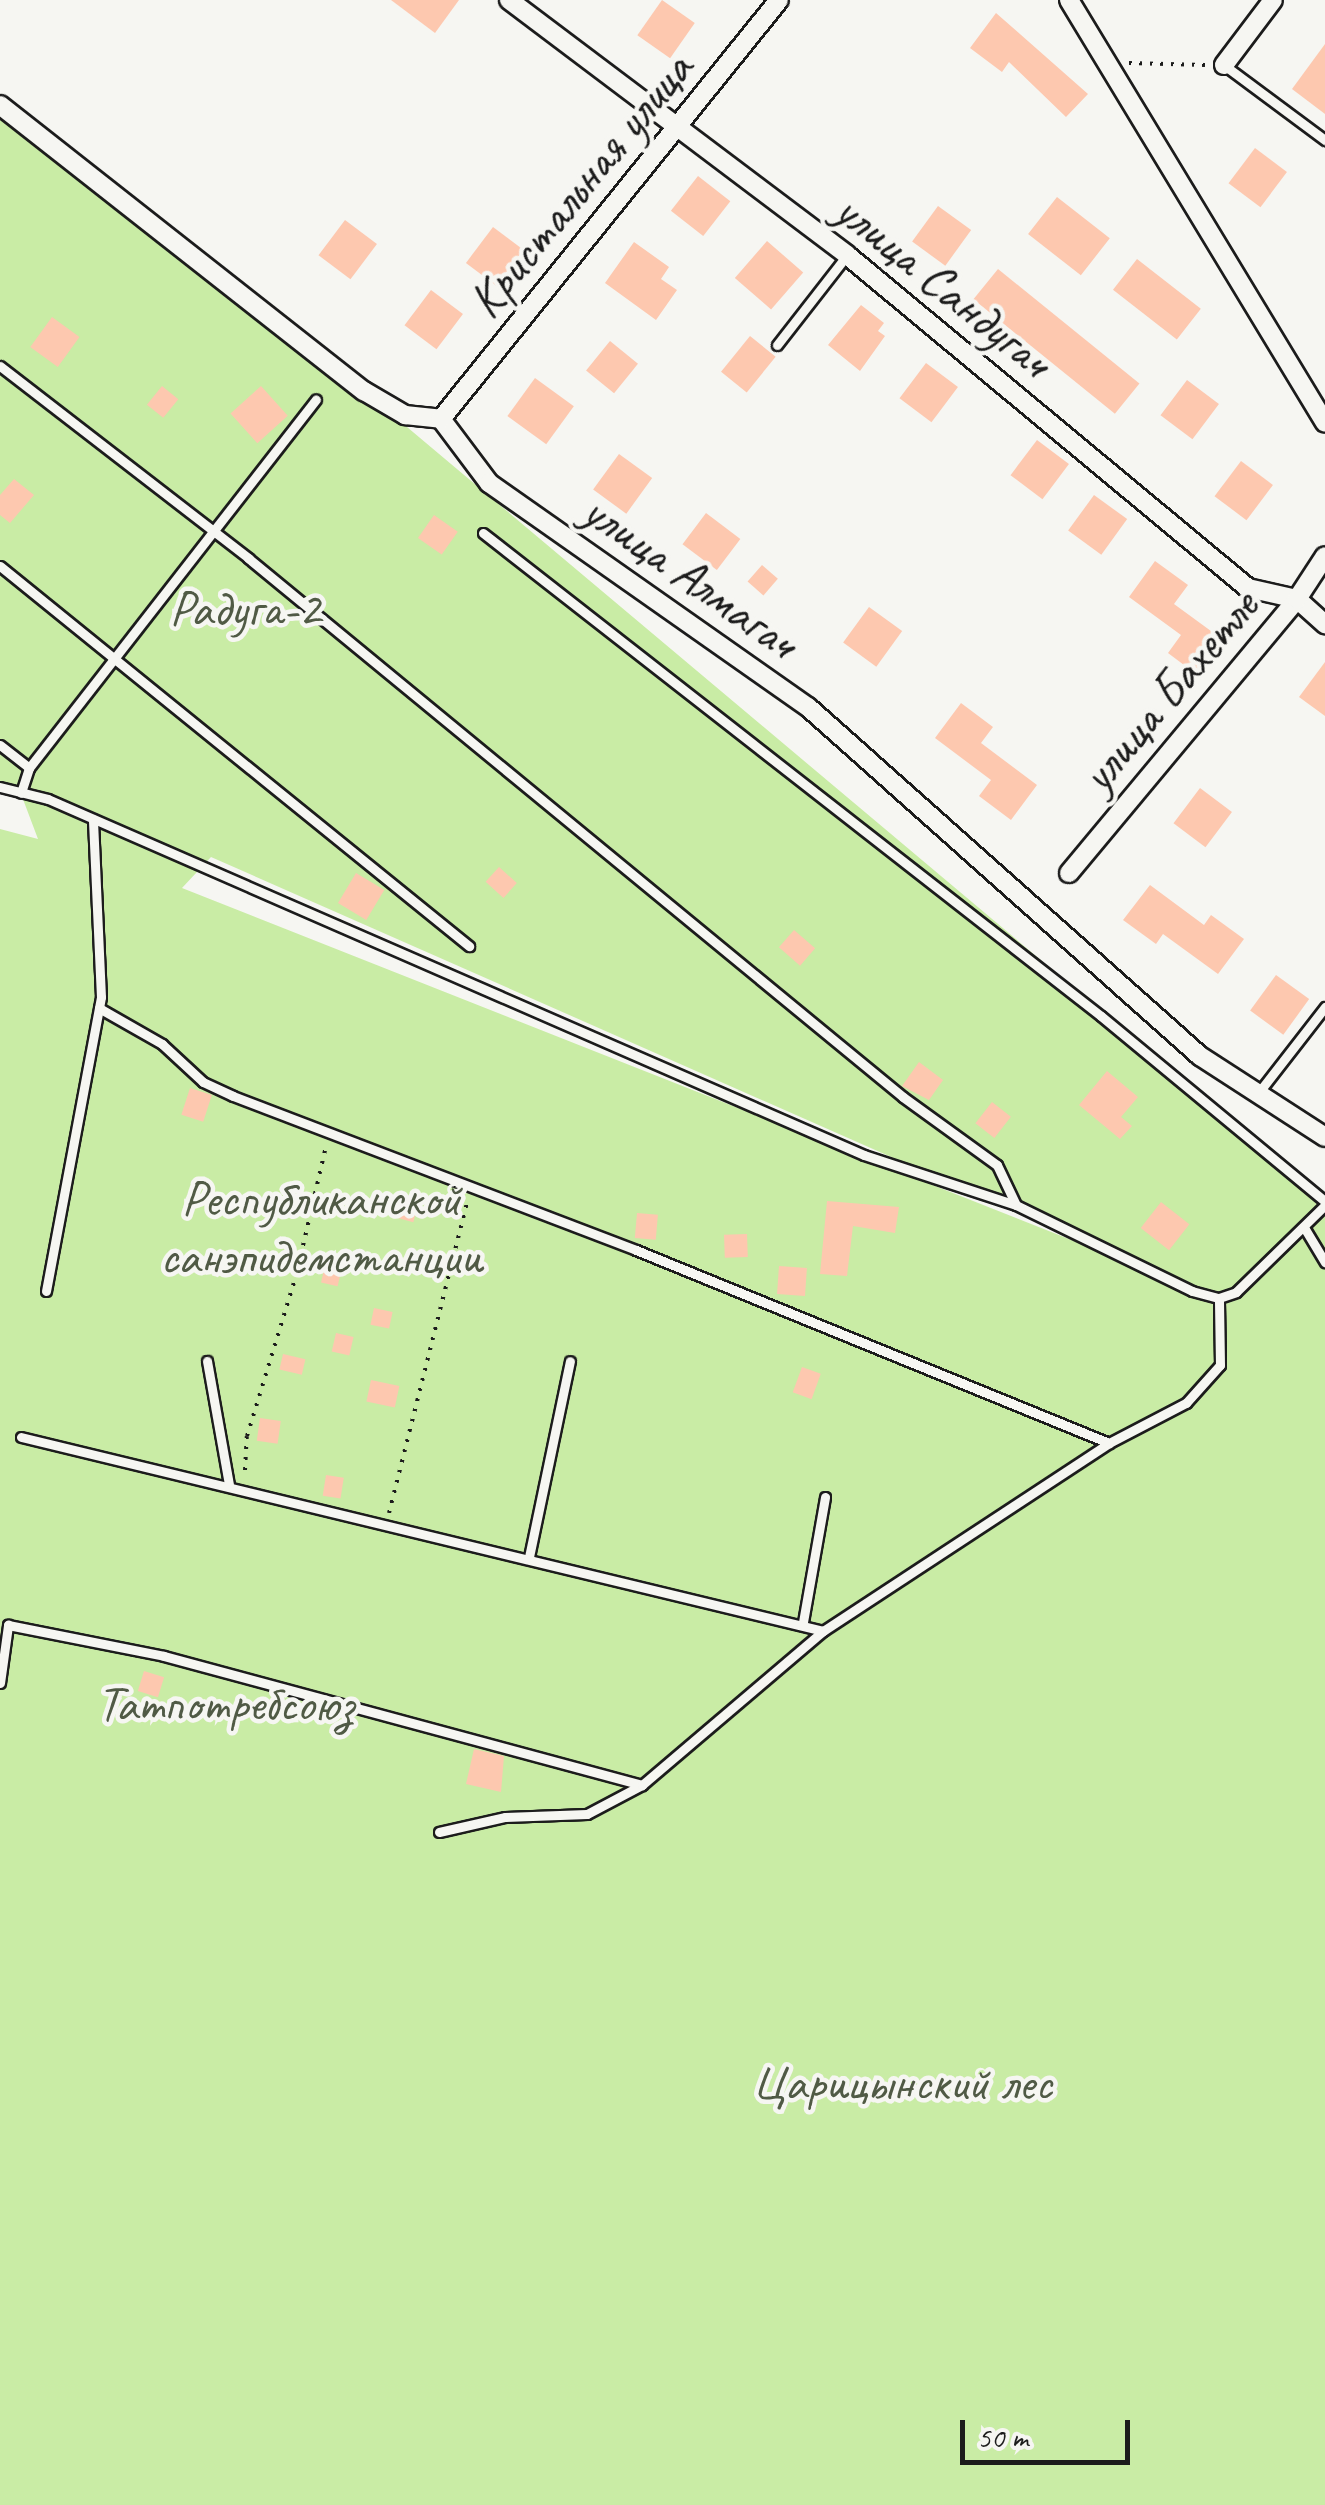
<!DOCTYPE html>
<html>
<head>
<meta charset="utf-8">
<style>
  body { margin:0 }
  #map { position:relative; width:1325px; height:2505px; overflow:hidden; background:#f6f6f2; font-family:Caveat,sans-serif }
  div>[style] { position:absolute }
  .green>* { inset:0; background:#c9eca5 }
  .building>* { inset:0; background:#fdc8af; transform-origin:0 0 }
  .path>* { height:4px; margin-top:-2px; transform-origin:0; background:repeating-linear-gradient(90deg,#1c1c1c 0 2.5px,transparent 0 10.5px) }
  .roads { filter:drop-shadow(2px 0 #1c1c1c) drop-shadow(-2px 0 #1c1c1c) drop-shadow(0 2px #1c1c1c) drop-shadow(0 -2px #1c1c1c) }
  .lane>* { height:9px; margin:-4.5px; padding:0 4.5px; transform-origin:4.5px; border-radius:4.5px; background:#f6f6f2 }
  .street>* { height:18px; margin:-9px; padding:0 9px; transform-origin:9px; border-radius:9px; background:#f6f6f2 }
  span { translate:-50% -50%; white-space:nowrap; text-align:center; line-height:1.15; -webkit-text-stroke:9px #f6f6f2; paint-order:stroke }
  .street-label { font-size:50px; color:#1c1c1c }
  .park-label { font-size:50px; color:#505a45 }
  .scale { position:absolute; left:960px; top:2420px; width:170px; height:45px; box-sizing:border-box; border:5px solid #1c1c1c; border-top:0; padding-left:12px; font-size:30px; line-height:35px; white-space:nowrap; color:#1c1c1c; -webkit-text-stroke:8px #f6f6f2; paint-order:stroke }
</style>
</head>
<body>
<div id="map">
  <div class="green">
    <i style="clip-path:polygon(evenodd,0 113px,407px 427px,1325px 1199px,1325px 2505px,0 2505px,0 829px,38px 839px,18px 786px,0 781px,0 113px,211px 857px,1127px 1261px,1127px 1262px,182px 888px,211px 857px)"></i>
  </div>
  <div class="building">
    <i style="clip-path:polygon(391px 0,459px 0,435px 33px)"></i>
    <i style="left:662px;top:0;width:40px;height:43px;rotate:35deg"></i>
    <i style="clip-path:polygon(996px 13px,1088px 94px,1066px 117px,1009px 62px,1002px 72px,970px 48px)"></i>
    <i style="clip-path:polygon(1325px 44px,1325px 114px,1292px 89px)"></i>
    <i style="left:1255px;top:148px;width:40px;height:44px;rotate:37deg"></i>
    <i style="left:698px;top:176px;width:41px;height:44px;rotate:38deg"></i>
    <i style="left:1057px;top:197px;width:67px;height:47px;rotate:38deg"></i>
    <i style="left:938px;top:206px;width:41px;height:44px;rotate:36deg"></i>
    <i style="left:345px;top:220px;width:40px;height:44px;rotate:37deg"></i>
    <i style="left:493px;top:227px;width:38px;height:45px;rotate:37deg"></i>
    <i style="left:767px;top:241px;width:48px;height:49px;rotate:41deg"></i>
    <i style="clip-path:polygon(634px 242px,669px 267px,661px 279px,677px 290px,656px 320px,605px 283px)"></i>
    <i style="left:1137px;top:259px;width:81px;height:39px;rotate:38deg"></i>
    <i style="left:998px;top:269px;width:182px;height:39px;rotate:39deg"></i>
    <i style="left:431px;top:290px;width:40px;height:44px;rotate:37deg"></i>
    <i style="clip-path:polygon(861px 305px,884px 323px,878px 331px,885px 336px,860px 371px,828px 345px)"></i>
    <i style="left:52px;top:317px;width:34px;height:37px;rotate:36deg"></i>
    <i style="left:750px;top:336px;width:33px;height:46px;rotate:39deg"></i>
    <i style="left:610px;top:341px;width:36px;height:38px;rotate:39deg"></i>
    <i style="left:926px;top:363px;width:40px;height:44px;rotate:37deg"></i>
    <i style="left:535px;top:378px;width:48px;height:47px;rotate:36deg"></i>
    <i style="left:1187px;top:380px;width:40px;height:44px;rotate:37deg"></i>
    <i style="left:162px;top:386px;width:21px;height:24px;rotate:39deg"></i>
    <i style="left:261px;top:386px;width:40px;height:41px;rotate:48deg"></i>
    <i style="left:1037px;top:440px;width:40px;height:44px;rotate:37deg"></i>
    <i style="left:619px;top:454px;width:41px;height:44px;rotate:36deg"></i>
    <i style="left:1241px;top:461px;width:40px;height:44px;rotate:37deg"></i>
    <i style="clip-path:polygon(14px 479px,34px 495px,10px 523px,0 515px,0 495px)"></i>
    <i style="left:1094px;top:495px;width:41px;height:44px;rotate:36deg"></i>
    <i style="left:706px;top:513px;width:43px;height:39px;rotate:37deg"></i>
    <i style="left:434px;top:515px;width:29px;height:28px;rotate:35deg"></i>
    <i style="clip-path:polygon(1155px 561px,1188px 585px,1174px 604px,1226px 642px,1200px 677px,1168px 653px,1181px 635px,1129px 597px)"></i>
    <i style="left:762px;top:565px;width:21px;height:22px;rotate:41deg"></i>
    <i style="left:869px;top:607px;width:41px;height:44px;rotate:36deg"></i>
    <i style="clip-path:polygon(1325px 662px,1325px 716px,1299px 697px)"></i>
    <i style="clip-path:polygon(961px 703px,993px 727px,981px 743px,1037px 785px,1011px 820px,979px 796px,991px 780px,935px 738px)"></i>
    <i style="left:1200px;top:788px;width:40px;height:44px;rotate:37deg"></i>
    <i style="left:499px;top:867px;width:24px;height:20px;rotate:42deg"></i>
    <i style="left:356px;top:873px;width:33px;height:35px;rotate:31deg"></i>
    <i style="clip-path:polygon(1150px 885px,1204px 925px,1211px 915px,1244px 939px,1218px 974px,1163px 934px,1156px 944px,1123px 920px)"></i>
    <i style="left:794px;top:930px;width:28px;height:23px;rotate:41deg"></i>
    <i style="left:1276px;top:975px;width:41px;height:44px;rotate:36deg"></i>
    <i style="clip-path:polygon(919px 1062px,943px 1080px,929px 1100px,902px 1086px)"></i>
    <i style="clip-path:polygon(1107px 1071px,1138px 1097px,1121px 1117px,1132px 1126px,1120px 1139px,1079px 1105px)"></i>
    <i style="left:190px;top:1088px;width:23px;height:28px;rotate:18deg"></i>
    <i style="left:992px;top:1102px;width:24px;height:27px;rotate:38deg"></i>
    <i style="left:396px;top:1198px;width:23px;height:19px;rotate:15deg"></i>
    <i style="clip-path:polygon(827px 1201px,899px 1207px,895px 1233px,853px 1226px,847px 1276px,820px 1274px)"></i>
    <i style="left:1161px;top:1202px;width:36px;height:33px;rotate:38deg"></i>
    <i style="left:637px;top:1213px;width:21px;height:25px;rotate:5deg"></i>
    <i style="left:747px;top:1234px;width:23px;height:23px;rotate:88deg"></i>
    <i style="left:326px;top:1261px;width:17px;height:22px;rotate:13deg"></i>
    <i style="left:779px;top:1266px;width:28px;height:28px;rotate:4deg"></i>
    <i style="left:374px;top:1308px;width:19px;height:17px;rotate:12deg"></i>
    <i style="left:336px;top:1333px;width:18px;height:19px;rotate:13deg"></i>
    <i style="left:283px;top:1354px;width:23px;height:16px;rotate:13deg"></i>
    <i style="left:802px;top:1367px;width:20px;height:27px;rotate:20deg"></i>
    <i style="left:371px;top:1380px;width:29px;height:22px;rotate:12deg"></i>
    <i style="left:260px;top:1418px;width:21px;height:23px;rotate:8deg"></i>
    <i style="left:326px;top:1475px;width:18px;height:21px;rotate:9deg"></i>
    <i style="left:144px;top:1671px;width:21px;height:21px;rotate:17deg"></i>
    <i style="clip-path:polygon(474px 1749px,504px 1756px,501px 1792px,466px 1784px)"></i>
  </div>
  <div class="path">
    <i style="left:1129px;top:63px;width:76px;rotate:1.5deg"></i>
    <i style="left:245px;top:1470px;width:34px;rotate:-87deg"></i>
    <i style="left:247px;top:1436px;width:167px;rotate:-73deg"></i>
    <i style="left:296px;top:1276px;width:133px;rotate:-77deg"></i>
    <i style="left:389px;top:1513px;width:321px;rotate:-75.9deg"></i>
  </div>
  <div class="roads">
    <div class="lane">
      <i style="left:1224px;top:65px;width:126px;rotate:36.6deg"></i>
      <i style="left:777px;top:345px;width:114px;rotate:-52.1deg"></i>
      <i style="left:0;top:366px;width:314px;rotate:37.7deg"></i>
      <i style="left:248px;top:558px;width:848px;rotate:39.45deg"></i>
      <i style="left:903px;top:1097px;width:116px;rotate:35.9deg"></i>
      <i style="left:997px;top:1165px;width:44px;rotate:64.6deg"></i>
      <i style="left:483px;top:533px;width:784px;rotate:38.01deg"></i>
      <i style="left:1101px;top:1016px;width:291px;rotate:39.6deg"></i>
      <i style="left:0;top:566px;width:604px;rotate:39.02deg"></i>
      <i style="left:0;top:745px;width:37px;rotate:38deg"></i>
      <i style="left:29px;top:768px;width:26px;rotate:108deg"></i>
      <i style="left:29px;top:768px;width:467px;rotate:-52.1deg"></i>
      <i style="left:0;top:787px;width:49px;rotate:14deg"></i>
      <i style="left:48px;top:799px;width:890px;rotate:23.57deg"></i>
      <i style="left:864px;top:1155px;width:160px;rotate:18.2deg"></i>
      <i style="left:1016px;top:1205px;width:196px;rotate:26deg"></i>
      <i style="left:1192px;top:1291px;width:28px;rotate:15deg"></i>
      <i style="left:1219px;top:1298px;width:18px;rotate:-19deg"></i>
      <i style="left:1236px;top:1292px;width:124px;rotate:-44.3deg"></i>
      <i style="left:99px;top:1008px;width:73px;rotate:29.7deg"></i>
      <i style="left:162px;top:1044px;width:56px;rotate:42.8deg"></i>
      <i style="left:203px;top:1082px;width:33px;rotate:25deg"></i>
      <i style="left:233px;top:1096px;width:431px;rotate:20.9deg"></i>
      <i style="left:636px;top:1250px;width:511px;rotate:22.2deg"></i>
      <i style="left:1259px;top:1092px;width:108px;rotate:-52.2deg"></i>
      <i style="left:1305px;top:1229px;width:39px;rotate:59deg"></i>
      <i style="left:46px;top:1291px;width:299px;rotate:-79.4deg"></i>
      <i style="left:101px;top:997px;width:178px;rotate:-92.6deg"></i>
      <i style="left:207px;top:1361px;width:125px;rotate:79.9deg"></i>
      <i style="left:21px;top:1437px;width:825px;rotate:13.6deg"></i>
      <i style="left:529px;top:1557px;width:200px;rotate:-78.2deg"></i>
      <i style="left:803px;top:1622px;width:127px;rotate:-80deg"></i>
      <i style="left:0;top:1683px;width:59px;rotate:-82.1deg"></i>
      <i style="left:8px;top:1625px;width:159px;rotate:11.2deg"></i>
      <i style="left:164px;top:1656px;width:495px;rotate:15.1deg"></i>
      <i style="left:439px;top:1832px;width:68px;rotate:-12.8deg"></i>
      <i style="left:505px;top:1817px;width:82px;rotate:-2.1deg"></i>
      <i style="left:587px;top:1814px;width:62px;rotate:-27.8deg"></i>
      <i style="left:642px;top:1785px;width:238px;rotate:-40.4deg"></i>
      <i style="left:823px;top:1631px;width:342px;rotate:-33.3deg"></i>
      <i style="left:1109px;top:1443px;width:87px;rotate:-27.5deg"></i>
      <i style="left:1186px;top:1403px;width:51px;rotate:-48.2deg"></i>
      <i style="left:1220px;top:1365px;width:67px;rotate:-90.9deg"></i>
    </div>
    <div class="street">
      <i style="left:509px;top:0;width:423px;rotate:37deg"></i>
      <i style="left:847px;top:255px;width:521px;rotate:39.71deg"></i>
      <i style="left:1248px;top:588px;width:50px;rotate:12.7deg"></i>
      <i style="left:1297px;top:599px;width:38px;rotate:42deg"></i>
      <i style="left:1069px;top:0;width:494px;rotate:58.8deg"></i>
      <i style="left:1224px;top:65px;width:81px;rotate:-53deg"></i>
      <i style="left:0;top:105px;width:463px;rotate:38.2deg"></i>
      <i style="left:364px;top:391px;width:48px;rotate:30.3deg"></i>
      <i style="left:405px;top:415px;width:36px;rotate:6deg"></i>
      <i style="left:441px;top:419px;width:80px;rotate:53.1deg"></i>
      <i style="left:489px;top:483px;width:390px;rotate:35.1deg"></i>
      <i style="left:808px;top:707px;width:525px;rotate:41.68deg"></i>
      <i style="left:1200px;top:1056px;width:149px;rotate:32.9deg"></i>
      <i style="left:441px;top:419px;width:538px;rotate:-51.11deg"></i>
      <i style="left:1069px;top:873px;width:356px;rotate:-50.2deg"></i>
      <i style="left:1297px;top:599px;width:51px;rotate:-56.9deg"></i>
    </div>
  </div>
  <div class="street-label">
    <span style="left:580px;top:185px;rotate:-51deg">Кристальная улица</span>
    <span style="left:943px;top:285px;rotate:39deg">улица Сандугач</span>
    <span style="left:690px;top:576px;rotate:35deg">улица Алмагач</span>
    <span style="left:1169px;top:691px;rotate:-50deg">улица Бахетле</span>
  </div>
  <div class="park-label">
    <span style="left:245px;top:609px">Радуга-2</span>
    <span style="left:321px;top:1227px">Республиканской<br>санэпидемстанции</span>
    <span style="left:225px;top:1704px">Татпотребсоюз</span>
    <span style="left:902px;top:2083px">Царицынский лес</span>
  </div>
  <div class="scale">50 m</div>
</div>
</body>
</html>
